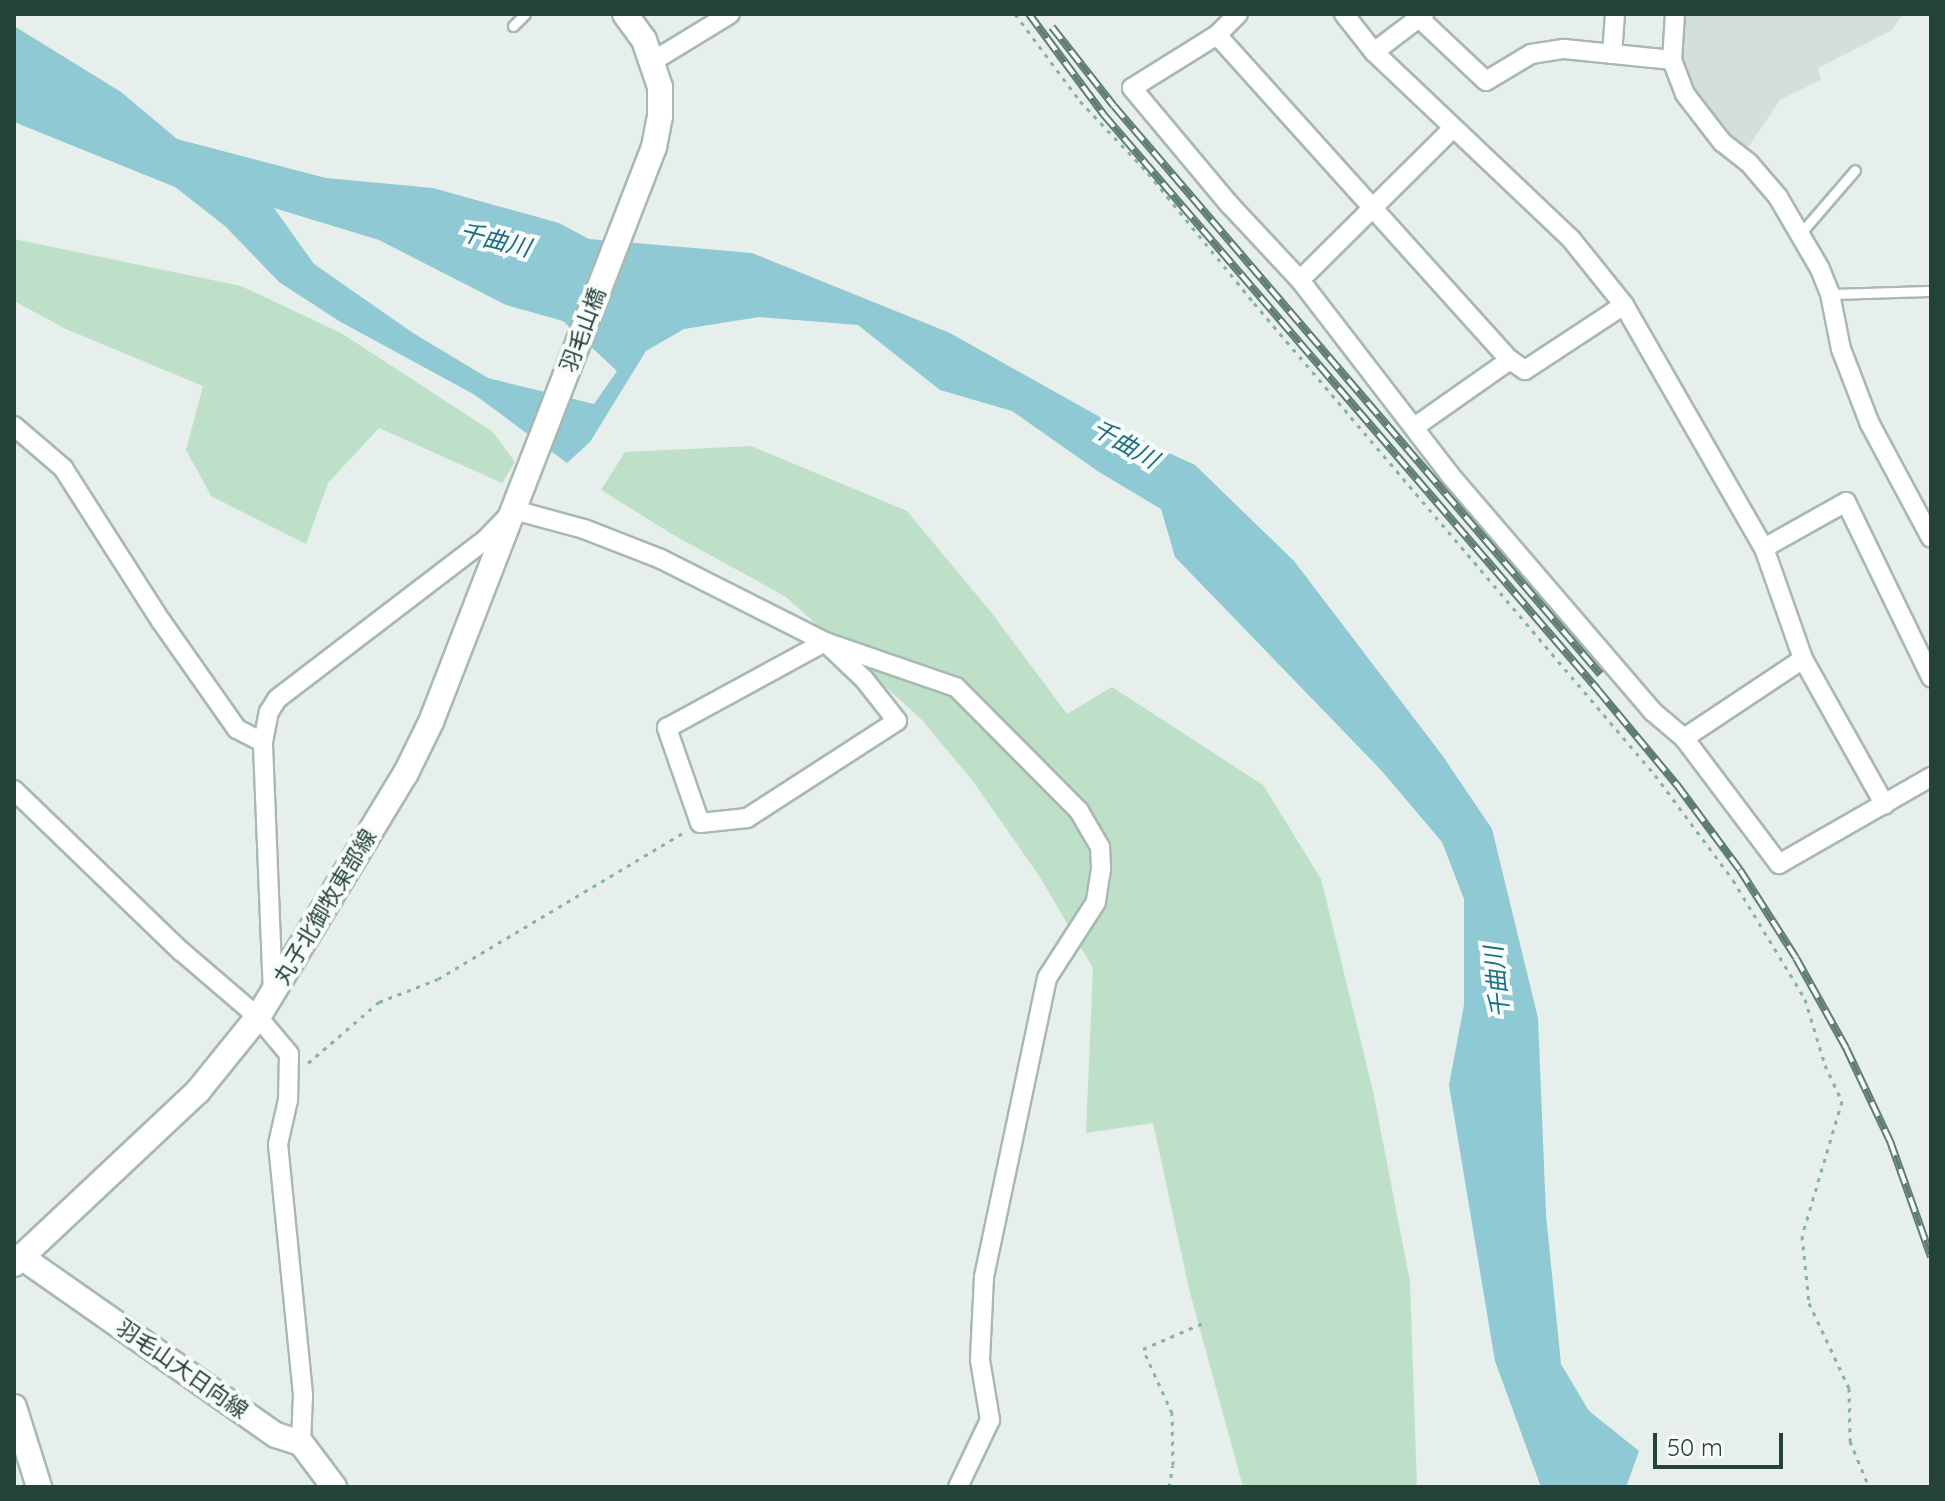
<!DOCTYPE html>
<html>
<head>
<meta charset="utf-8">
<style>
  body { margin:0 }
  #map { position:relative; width:1945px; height:1501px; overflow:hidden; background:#e6efeb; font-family:Quicksand,"Noto Sans JP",sans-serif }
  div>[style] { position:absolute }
  .built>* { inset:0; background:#d4dfda }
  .green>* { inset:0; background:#bfe0c8 }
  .water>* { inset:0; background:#8ec9d4 }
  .path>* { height:3px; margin-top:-1.5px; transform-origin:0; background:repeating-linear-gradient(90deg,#86b3a5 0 4px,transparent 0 10px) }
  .roads { filter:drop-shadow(2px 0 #a8b8b2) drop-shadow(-2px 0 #a8b8b2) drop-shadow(0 2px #a8b8b2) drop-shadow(0 -2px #a8b8b2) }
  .lane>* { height:9px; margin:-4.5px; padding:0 4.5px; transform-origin:4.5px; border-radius:4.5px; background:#fff }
  .street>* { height:18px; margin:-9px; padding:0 9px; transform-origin:9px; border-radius:9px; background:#fff }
  .secondary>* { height:24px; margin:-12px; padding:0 12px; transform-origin:12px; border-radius:12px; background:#fff }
  .rail>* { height:8px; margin-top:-4px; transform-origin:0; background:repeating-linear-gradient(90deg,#f7fbf9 0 15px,#5f7d75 0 30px); box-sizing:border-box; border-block:2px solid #5f7d75 }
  span { translate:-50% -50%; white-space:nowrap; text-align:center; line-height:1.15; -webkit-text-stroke:8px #f7fbf9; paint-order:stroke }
  .street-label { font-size:22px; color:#24423a }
  .water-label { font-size:24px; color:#1c6f80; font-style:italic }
  .frame { position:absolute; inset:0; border:16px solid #24423a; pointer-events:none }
  .scale { position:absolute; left:1653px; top:1433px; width:130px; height:36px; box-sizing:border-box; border:4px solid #24423a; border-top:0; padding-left:10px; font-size:24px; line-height:28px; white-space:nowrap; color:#24423a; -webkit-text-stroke:6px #f7fbf9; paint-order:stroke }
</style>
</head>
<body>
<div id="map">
  <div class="built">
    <i style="clip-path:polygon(1686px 14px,1903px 14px,1892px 30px,1818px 68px,1821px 80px,1780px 100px,1745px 152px,1728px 140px,1693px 92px,1682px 54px)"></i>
  </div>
  <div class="green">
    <i style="clip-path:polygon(14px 239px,241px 286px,341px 333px,493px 432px,515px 462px,502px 483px,379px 428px,328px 483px,306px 544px,211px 496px,186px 450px,203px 386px,66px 329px,14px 301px)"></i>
    <i style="clip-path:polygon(751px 446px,907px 511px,991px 612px,1067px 714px,1112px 687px,1263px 785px,1321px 879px,1373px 1091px,1410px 1281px,1417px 1487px,1243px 1487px,1190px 1293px,1153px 1123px,1086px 1133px,1093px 968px,1040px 877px,972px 780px,920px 718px,786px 597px,672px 534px,601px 490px,625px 452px)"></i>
  </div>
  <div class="water">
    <i style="clip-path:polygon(evenodd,14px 26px,121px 92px,177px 139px,326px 178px,433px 188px,559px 223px,589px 239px,752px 253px,950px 333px,1139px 439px,1195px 465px,1294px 561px,1442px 755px,1492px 829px,1538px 1018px,1546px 1215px,1561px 1364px,1589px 1411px,1639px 1451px,1626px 1487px,1541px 1487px,1495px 1361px,1449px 1085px,1464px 1005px,1464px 899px,1442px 842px,1381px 770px,1175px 557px,1161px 509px,1099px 472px,1012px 411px,940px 390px,858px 325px,759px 317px,684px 329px,646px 351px,590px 442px,567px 463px,475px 395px,339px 321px,279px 282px,225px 226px,175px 187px,14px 122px,14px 26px,274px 208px,379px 240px,506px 305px,563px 321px,617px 371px,594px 404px,488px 378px,413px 333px,314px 264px,274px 208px)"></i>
  </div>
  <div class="path">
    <i style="left:1015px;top:14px;width:109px;rotate:53.2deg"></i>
    <i style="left:1080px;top:101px;width:99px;rotate:46.6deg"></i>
    <i style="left:1148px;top:173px;width:168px;rotate:50.8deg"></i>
    <i style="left:1254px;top:303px;width:619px;rotate:49.65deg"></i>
    <i style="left:1655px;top:775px;width:131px;rotate:53.4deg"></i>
    <i style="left:1733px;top:880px;width:139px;rotate:58.8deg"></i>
    <i style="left:1805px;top:999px;width:69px;rotate:73.1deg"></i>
    <i style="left:1825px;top:1065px;width:40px;rotate:65deg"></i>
    <i style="left:1842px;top:1101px;width:141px;rotate:106.5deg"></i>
    <i style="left:1802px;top:1236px;width:67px;rotate:84deg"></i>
    <i style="left:1809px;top:1303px;width:94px;rotate:64.8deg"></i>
    <i style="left:1849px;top:1388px;width:53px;rotate:88.9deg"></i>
    <i style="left:1850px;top:1441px;width:50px;rotate:67.6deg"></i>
    <i style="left:308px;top:1063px;width:94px;rotate:-40.7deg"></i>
    <i style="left:379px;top:1002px;width:63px;rotate:-21.3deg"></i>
    <i style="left:438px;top:979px;width:287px;rotate:-30.8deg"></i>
    <i style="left:1169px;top:1487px;width:22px;rotate:-80deg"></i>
    <i style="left:1173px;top:1465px;width:52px;rotate:-91.1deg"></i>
    <i style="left:1172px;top:1413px;width:70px;rotate:-114.4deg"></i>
    <i style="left:1143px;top:1349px;width:65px;rotate:-23.4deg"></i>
  </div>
  <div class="roads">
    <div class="lane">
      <i style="left:513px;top:26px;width:17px;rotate:-45deg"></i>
      <i style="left:1800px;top:234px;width:84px;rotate:-49.3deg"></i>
      <i style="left:1830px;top:294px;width:101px;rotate:-1.7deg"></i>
    </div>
    <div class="street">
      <i style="left:1238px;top:14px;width:30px;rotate:135deg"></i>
      <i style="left:1217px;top:35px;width:100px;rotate:148.1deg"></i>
      <i style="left:1132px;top:88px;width:153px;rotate:50.1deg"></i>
      <i style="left:1230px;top:205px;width:103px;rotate:47deg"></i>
      <i style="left:1300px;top:280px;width:246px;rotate:52.4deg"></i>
      <i style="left:1450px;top:475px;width:311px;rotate:49.4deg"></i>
      <i style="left:1652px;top:711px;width:42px;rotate:40.2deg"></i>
      <i style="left:1344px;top:14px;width:48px;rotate:51.7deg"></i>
      <i style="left:1374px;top:52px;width:272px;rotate:43.5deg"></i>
      <i style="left:1571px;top:239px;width:85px;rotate:51.2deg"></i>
      <i style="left:1624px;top:305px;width:280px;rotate:60.1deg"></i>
      <i style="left:1764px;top:548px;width:118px;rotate:70.6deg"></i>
      <i style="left:1803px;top:659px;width:167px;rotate:60.7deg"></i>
      <i style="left:1675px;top:14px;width:46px;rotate:93.7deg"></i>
      <i style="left:1672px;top:60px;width:36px;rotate:69deg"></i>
      <i style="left:1685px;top:94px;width:61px;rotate:52.4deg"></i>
      <i style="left:1722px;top:142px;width:34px;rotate:38deg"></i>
      <i style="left:1749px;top:163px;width:45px;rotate:49.5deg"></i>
      <i style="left:1778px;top:197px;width:83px;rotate:59.7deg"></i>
      <i style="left:1820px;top:269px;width:27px;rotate:68deg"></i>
      <i style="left:1830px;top:294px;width:56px;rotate:78.7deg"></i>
      <i style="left:1841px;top:349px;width:80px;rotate:68.9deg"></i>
      <i style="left:1870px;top:424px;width:129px;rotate:61.8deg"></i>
      <i style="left:1418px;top:17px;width:93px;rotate:43.3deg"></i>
      <i style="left:1486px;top:81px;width:52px;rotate:-31deg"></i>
      <i style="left:1531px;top:54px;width:33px;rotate:-9deg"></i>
      <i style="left:1564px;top:49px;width:109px;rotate:5.8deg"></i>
      <i style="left:1217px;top:35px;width:438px;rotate:48deg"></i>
      <i style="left:1510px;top:360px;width:18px;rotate:34deg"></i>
      <i style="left:1525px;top:370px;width:118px;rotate:-33.3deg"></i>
      <i style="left:1374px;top:52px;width:63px;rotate:-37.2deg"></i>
      <i style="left:1612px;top:54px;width:40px;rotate:-85.7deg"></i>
      <i style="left:653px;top:61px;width:90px;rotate:-31.4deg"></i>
      <i style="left:1300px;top:280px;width:216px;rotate:-44.8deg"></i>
      <i style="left:14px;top:426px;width:65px;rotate:40.6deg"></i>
      <i style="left:63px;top:468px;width:182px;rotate:57.4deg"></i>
      <i style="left:161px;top:621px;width:132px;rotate:54.9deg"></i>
      <i style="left:237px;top:729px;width:29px;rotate:27deg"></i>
      <i style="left:1416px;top:426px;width:115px;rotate:-35.1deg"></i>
      <i style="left:1764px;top:548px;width:94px;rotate:-29.3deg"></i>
      <i style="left:1846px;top:502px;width:195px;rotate:64.1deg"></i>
      <i style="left:825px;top:642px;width:54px;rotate:43.5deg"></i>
      <i style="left:864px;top:679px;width:53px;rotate:51.8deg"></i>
      <i style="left:897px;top:721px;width:179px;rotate:147.1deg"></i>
      <i style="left:747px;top:818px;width:47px;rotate:173.9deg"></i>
      <i style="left:700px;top:823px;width:101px;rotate:-109.2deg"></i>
      <i style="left:667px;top:728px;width:180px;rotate:-28.6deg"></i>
      <i style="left:1803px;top:659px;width:143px;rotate:146.4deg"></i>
      <i style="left:1684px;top:738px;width:158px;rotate:53deg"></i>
      <i style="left:1779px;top:864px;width:175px;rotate:-29.8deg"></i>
      <i style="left:14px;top:790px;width:232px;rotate:44deg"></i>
      <i style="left:181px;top:951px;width:101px;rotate:40.6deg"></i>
      <i style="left:258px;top:1017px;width:48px;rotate:50deg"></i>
      <i style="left:289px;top:1054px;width:46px;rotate:91.2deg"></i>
      <i style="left:288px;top:1100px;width:45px;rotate:102.8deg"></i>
      <i style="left:278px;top:1144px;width:252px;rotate:84.3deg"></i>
      <i style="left:303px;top:1395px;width:48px;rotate:92.4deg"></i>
      <i style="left:273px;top:994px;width:252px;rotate:-92.3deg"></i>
      <i style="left:263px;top:742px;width:31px;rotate:-79deg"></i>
      <i style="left:269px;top:712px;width:15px;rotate:-58deg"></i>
      <i style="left:277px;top:699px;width:263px;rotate:-37.4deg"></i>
      <i style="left:486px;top:539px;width:40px;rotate:-46deg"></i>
      <i style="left:514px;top:510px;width:73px;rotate:15.2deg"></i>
      <i style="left:584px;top:529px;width:83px;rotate:21.3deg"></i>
      <i style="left:661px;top:559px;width:184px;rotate:26.8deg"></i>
      <i style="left:825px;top:642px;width:139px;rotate:19deg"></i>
      <i style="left:956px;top:687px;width:175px;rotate:45.2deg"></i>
      <i style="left:1079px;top:811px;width:42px;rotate:59.7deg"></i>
      <i style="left:1100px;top:847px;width:22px;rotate:87deg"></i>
      <i style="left:1101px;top:869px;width:33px;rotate:99deg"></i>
      <i style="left:1096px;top:902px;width:90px;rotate:122.8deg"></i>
      <i style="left:1047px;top:978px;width:306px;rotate:101.9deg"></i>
      <i style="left:984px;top:1277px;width:83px;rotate:92.8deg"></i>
      <i style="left:980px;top:1360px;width:61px;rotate:80.5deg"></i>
      <i style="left:990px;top:1420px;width:74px;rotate:115.5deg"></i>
    </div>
    <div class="secondary">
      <i style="left:20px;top:1256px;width:312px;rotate:35deg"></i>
      <i style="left:276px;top:1435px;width:26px;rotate:18deg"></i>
      <i style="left:301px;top:1443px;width:55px;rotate:53.1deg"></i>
      <i style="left:14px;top:1264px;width:253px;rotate:-43.2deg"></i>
      <i style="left:198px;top:1091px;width:95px;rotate:-51deg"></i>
      <i style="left:258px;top:1017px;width:285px;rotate:-58.8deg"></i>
      <i style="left:406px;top:773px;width:57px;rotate:-63.9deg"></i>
      <i style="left:431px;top:722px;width:617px;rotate:-68.8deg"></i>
      <i style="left:654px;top:147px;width:31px;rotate:-79deg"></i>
      <i style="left:660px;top:117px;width:30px;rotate:-90deg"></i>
      <i style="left:660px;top:87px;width:50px;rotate:-108.8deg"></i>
      <i style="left:644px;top:40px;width:32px;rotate:-126deg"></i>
      <i style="left:14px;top:1407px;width:84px;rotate:72.6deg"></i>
    </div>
  </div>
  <div class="rail">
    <i style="left:1029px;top:14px;width:126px;rotate:53.4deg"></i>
    <i style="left:1104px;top:115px;width:758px;rotate:49.33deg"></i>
    <i style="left:1598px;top:690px;width:124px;rotate:50.3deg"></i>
    <i style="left:1677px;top:785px;width:106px;rotate:53.5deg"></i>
    <i style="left:1740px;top:870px;width:104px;rotate:57.5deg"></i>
    <i style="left:1796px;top:958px;width:103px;rotate:60.9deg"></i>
    <i style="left:1846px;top:1048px;width:103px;rotate:64.7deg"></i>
    <i style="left:1890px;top:1141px;width:123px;rotate:70.5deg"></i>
    <i style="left:1052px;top:27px;width:100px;rotate:51.9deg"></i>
    <i style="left:1114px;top:106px;width:748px;rotate:49.45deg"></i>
  </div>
  <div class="street-label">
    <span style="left:583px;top:330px;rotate:-69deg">羽毛山橋</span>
    <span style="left:325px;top:907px;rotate:-59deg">丸子北御牧東部線</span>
    <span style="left:182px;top:1369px;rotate:35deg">羽毛山大日向線</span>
  </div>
  <div class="water-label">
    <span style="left:495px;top:240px;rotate:14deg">千曲川</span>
    <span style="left:1125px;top:444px;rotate:30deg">千曲川</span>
    <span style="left:1497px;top:982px;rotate:-96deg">千曲川</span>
  </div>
  <div class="frame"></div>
  <div class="scale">50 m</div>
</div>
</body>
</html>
